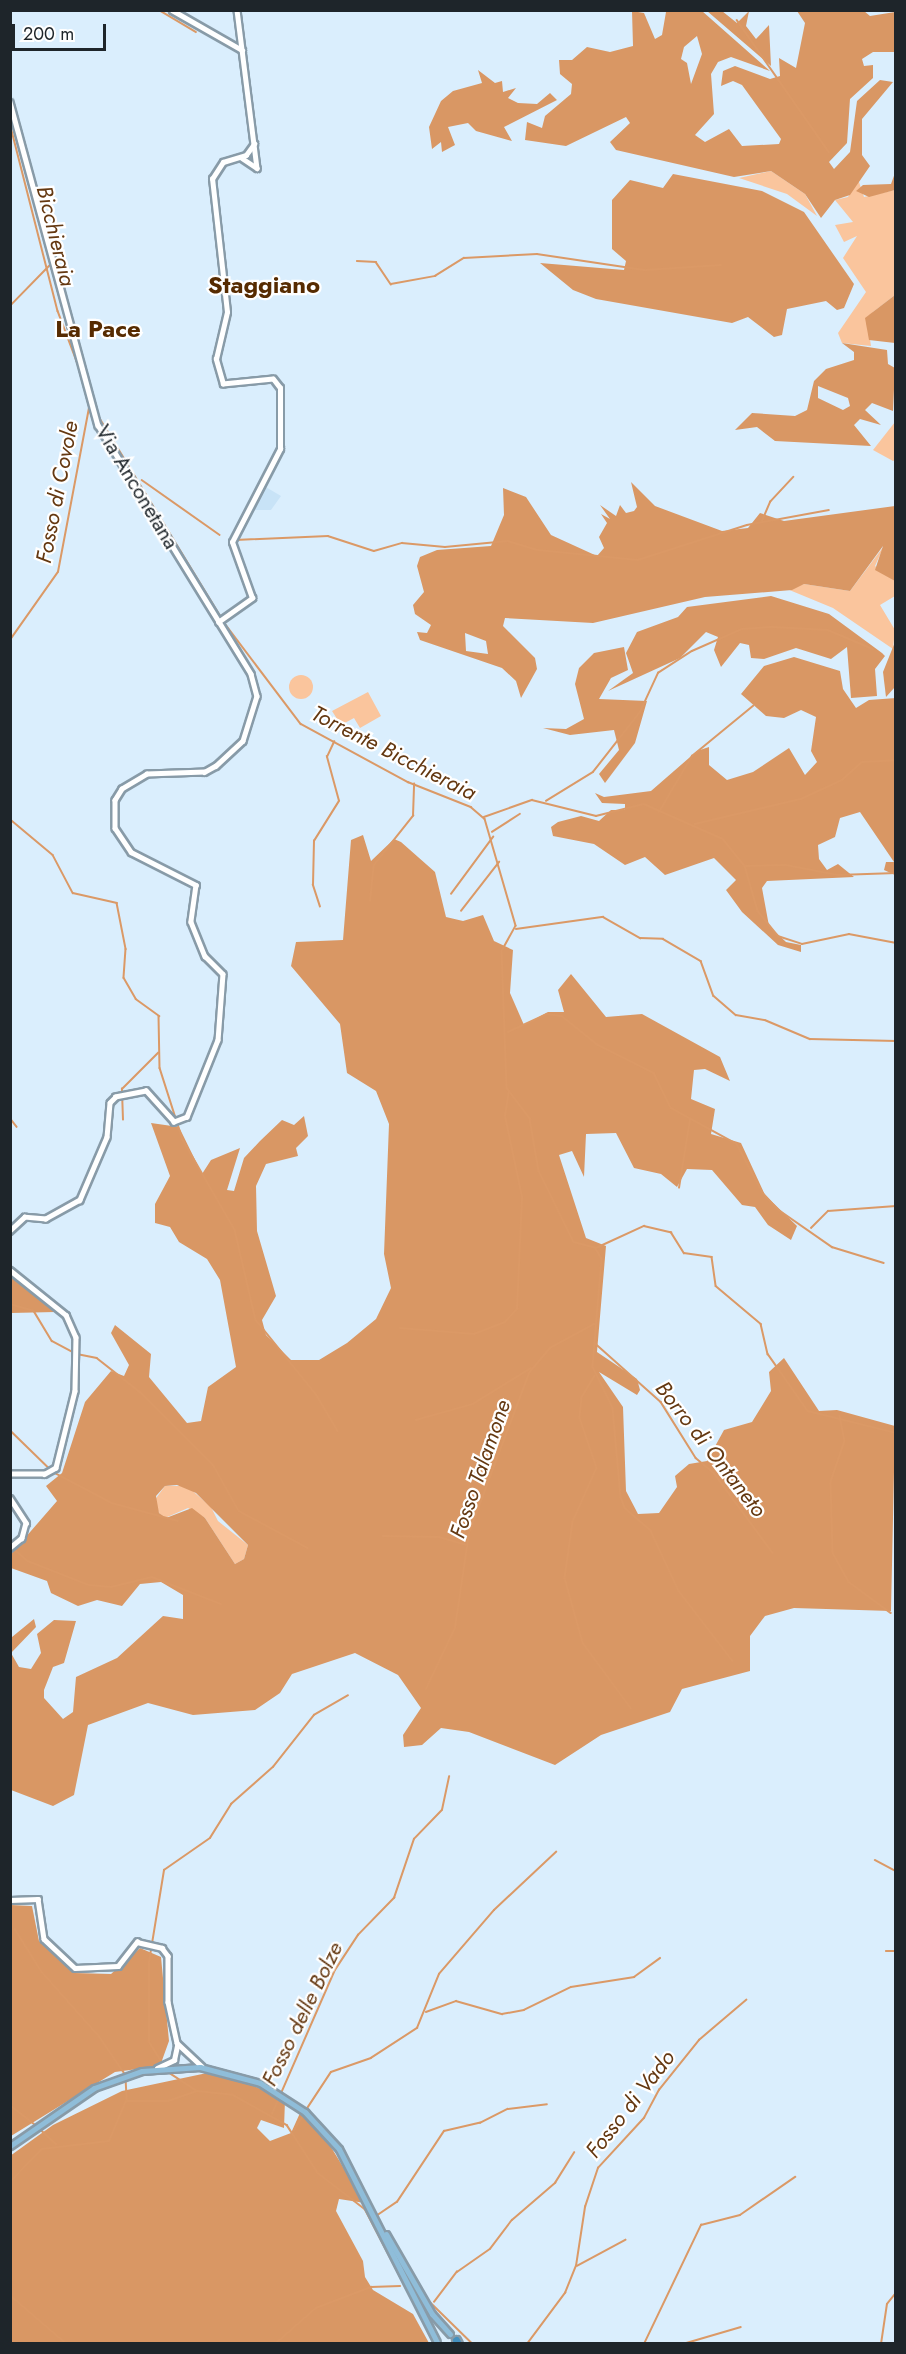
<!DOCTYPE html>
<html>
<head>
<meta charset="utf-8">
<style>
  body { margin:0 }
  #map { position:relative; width:906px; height:2354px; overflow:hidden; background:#daeefd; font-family:Jost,sans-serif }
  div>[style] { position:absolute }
  .built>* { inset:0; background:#c8e3f7 }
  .green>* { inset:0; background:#fac59d }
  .round { border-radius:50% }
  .forest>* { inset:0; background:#d99764 }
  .stream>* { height:1.5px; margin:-0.75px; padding:0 0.75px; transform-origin:0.75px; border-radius:0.75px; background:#db9966 }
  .roads { filter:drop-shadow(2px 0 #889ba8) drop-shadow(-2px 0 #889ba8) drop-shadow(0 2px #889ba8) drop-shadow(0 -2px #889ba8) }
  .secondary>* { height:4.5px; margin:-2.25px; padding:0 2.25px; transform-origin:2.25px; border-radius:2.25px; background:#fff }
  .primary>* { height:5px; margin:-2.5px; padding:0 2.5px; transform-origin:2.5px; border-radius:2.5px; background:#8fbdd9 }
  .highway>* { height:7px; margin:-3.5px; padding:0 3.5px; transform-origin:3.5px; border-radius:3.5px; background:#4591c0 }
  span { translate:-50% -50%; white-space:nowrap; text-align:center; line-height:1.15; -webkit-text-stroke:4.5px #fff; paint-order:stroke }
  .street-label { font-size:21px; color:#1e252a }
  .water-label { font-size:22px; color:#643811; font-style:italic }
  .quarter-label { font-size:24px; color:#562b01; font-weight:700 }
  .frame { position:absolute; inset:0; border:12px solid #1e252a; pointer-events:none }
  .scale { position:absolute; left:12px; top:24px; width:94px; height:27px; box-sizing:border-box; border:3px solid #1e252a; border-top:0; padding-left:8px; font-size:18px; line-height:21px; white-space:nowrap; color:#1e252a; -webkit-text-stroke:4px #fff; paint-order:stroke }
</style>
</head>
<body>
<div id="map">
  <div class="built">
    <i style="clip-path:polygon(264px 486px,281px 496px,271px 510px,251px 510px)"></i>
  </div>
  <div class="green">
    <i style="clip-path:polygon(771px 171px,805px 194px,817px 216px,787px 194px,739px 178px)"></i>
    <i style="clip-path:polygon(858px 179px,864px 197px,895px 190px,895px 295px,873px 312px,868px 325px,871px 346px,842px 343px,838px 333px,866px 292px,843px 258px,857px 236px,844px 242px,835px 225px,853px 222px,835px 200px,848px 197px)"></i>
    <i style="clip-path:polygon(895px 422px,895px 460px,893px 461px,873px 450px)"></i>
    <i style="clip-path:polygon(884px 546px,875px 566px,895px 581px,895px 596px,880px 605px,895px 630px,893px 649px,833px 608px,787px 589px,804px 584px,850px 591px)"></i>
    <i class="round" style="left:289px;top:675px;width:24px;height:24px"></i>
    <i style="clip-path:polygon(368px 692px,381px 716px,360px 728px,354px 718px,341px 725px,332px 711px)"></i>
    <i style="clip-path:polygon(165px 1486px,187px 1486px,211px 1507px,218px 1521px,248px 1545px,244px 1559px,235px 1564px,205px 1518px,188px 1508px,165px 1518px,159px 1513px,154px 1501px)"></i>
  </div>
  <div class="forest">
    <i style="clip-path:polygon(evenodd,632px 11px,644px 13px,655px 39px,662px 35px,666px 12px,702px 11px,770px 71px,731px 57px,718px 62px,711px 74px,714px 114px,695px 135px,705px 142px,729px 129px,742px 146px,779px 144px,781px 139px,742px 85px,733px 81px,721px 86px,723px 71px,735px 66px,770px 79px,780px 76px,779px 58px,796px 68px,805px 23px,797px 11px,864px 11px,870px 16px,895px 12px,895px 52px,873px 52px,862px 59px,864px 66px,873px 65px,873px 78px,850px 99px,847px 143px,829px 162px,834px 169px,850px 152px,857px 101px,880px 80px,893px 82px,862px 119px,862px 155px,870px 166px,850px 195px,835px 200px,821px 218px,805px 194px,771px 171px,734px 177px,616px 150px,610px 142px,630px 123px,626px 117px,566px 146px,525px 140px,527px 122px,542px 128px,545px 116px,571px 94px,572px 84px,560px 74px,559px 60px,572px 60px,587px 47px,610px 52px,633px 46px,632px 11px,697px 36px,702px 54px,691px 84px,687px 63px,681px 59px,684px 47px,697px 36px)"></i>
    <i style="clip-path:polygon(707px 11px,722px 11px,737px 23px,749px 11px,746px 26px,756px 39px,769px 25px,771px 66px)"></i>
    <i style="clip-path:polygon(478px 70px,495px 83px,502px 81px,503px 92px,516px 88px,508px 98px,518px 103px,537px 104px,550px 93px,557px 100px,504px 127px,512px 141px,476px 131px,468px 123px,448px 127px,455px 145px,442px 152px,441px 142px,432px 149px,429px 127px,441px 101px,453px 91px,482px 83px)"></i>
    <i style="clip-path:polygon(895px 173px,895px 190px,869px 197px,856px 191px,863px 185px,891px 184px)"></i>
    <i style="clip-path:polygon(673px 174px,762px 191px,804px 212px,854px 284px,844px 308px,837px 310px,826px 301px,787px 309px,782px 335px,774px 337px,748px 317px,732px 323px,596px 299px,573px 290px,540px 263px,624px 270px,626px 261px,612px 249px,612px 200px,630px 180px,663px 188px)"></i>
    <i style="clip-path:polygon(895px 295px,895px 343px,869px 340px,865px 318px)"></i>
    <i style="clip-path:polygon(evenodd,842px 343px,887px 350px,888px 364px,895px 368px,893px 411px,872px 403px,865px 410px,881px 425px,860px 419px,854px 425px,871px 446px,775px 441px,757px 427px,735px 430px,752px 413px,795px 416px,807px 410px,814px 381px,826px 369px,854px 360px,854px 352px,842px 343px,818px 386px,848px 398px,850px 406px,843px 410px,818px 398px,818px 386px)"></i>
    <i style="clip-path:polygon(evenodd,631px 482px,655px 506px,722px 531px,748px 528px,760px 513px,784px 521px,895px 506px,895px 581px,875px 570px,883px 546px,850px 591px,804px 584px,792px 590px,705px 597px,593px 623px,505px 618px,503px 626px,535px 658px,537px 669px,521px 698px,516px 681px,502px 668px,420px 640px,417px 632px,427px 633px,431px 625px,415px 614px,413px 605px,424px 592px,417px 566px,420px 557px,437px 550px,491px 546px,504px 515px,503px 488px,526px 497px,551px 535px,597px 556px,604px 548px,599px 537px,607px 523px,601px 514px,610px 519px,600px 505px,616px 516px,620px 505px,626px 513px,634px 511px,637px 507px,631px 482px,465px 633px,486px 641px,488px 654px,466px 651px,465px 633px)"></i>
    <i style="clip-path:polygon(771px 596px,829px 614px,882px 653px,885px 656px,875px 669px,877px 696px,851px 698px,847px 647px,831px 659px,796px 648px,764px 659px,751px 658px,749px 645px,740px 643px,721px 667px,714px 650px,718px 637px,706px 632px,680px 658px,608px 691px,633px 673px,626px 653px,637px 632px,678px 617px,687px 607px)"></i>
    <i style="clip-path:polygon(895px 642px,895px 687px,886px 697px,883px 672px)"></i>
    <i style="clip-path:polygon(624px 647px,628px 670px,611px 678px,599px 699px,647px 701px,635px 743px,605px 783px,599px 774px,619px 750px,614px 730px,570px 735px,543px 728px,566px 729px,584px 719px,575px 684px,579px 668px,594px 653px)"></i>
    <i style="clip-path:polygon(794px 657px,840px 671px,843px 689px,856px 708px,869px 700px,896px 698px,895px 875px,884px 870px,886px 862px,894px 862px,860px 812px,840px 818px,835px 837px,818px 845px,819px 859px,827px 870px,838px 864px,854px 877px,767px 881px,762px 888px,769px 926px,786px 942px,801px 945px,801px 952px,778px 945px,742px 912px,726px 890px,736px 880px,714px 858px,665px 875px,645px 857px,625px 865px,594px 844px,553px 836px,551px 827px,558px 822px,581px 816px,599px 821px,611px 810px,625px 810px,625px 804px,602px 803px,595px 793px,604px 797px,651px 791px,697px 751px,709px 747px,709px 765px,727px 780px,753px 772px,789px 748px,805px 775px,817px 762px,811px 751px,816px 717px,801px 710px,784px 718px,766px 716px,741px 694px,764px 666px)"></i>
    <i style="clip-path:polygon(evenodd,363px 835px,371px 861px,394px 839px,401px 842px,435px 872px,446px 917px,463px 921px,483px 915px,494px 941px,513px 950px,510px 993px,524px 1025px,548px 1012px,564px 1012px,558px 990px,571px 974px,606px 1017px,642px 1014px,720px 1057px,730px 1081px,705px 1069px,694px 1070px,691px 1099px,715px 1109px,711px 1134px,741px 1143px,765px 1195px,797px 1226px,791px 1240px,768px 1225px,755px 1207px,742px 1205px,712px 1170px,687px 1169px,677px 1187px,661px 1174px,634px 1168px,616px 1133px,586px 1134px,584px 1177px,572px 1151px,559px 1155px,586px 1238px,606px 1246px,597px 1352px,637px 1379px,640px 1390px,637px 1395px,599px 1372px,623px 1407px,626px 1491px,638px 1514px,659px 1513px,677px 1487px,675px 1476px,689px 1464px,707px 1461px,724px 1430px,752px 1422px,771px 1391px,769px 1372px,784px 1358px,819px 1411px,837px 1410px,895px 1426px,891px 1611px,794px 1608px,765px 1616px,750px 1636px,750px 1671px,682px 1689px,670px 1712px,601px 1735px,555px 1765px,469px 1732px,441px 1728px,422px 1745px,404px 1747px,403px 1735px,421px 1708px,398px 1675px,355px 1653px,292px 1674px,280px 1693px,255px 1710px,193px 1715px,148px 1703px,88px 1725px,74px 1795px,53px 1806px,11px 1790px,10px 1640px,12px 1637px,34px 1619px,36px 1627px,11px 1653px,19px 1667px,31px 1669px,41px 1653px,37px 1634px,54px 1620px,76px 1621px,64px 1663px,53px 1667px,44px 1690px,44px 1698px,63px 1719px,73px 1712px,76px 1677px,117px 1658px,163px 1616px,183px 1619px,183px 1595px,161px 1582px,140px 1584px,122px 1606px,97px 1600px,78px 1606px,51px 1593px,47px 1581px,11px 1568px,11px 1554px,57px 1501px,46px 1486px,62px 1473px,85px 1402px,111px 1371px,124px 1376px,129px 1365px,111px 1333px,115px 1325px,151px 1354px,149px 1377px,187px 1423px,201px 1421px,208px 1387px,236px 1367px,220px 1280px,207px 1259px,179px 1242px,170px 1227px,155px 1223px,155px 1204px,170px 1176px,151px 1123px,179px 1127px,202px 1174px,211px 1160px,240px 1148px,227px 1190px,234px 1191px,244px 1158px,260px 1141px,282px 1120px,294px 1125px,304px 1116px,308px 1136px,296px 1148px,298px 1156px,266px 1164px,256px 1186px,257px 1231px,276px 1296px,262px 1320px,266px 1335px,291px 1360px,319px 1360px,347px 1343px,376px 1319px,391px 1288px,384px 1254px,389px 1124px,376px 1091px,347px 1073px,340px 1024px,291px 966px,296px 942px,343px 940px,351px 840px,363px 835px,177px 1485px,196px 1493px,248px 1545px,244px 1559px,235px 1564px,205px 1518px,192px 1508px,166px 1518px,159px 1513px,156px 1496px,165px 1486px,177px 1485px)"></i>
    <i style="clip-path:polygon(10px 1273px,18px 1275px,55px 1312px,11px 1313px)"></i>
    <i style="clip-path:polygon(11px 1905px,32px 1906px,39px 1941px,75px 1973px,111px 1974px,140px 1948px,161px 1957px,169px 2041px,160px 2066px,115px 2072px,11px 2136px)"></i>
    <i style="clip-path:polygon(207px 2073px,230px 2075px,285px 2100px,284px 2128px,261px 2120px,257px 2128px,270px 2141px,291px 2133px,300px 2113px,320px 2129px,365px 2203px,339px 2199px,336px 2211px,363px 2261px,365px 2277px,373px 2290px,413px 2314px,429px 2343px,11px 2343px,10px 2156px,53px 2125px,122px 2091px)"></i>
  </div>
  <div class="stream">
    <i style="left:159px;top:10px;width:43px;rotate:30.7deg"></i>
    <i style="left:737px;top:20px;width:161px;rotate:55.1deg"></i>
    <i style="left:10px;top:123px;width:194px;rotate:75.7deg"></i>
    <i style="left:58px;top:311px;width:65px;rotate:69.3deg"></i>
    <i style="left:357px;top:261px;width:19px;rotate:3deg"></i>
    <i style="left:376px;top:262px;width:27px;rotate:56deg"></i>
    <i style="left:391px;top:284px;width:45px;rotate:-10.3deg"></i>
    <i style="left:435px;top:276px;width:34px;rotate:-32deg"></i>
    <i style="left:464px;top:258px;width:73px;rotate:-3.1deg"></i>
    <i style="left:537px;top:254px;width:110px;rotate:8.4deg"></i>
    <i style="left:646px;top:270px;width:75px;rotate:-3.8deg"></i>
    <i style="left:10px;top:306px;width:56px;rotate:-45.7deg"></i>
    <i style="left:86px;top:388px;width:22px;rotate:74deg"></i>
    <i style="left:96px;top:412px;width:240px;rotate:58.6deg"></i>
    <i style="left:142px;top:480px;width:95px;rotate:35.2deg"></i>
    <i style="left:762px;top:521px;width:21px;rotate:-67deg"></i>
    <i style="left:770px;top:502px;width:34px;rotate:-47deg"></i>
    <i style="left:236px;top:540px;width:92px;rotate:-2.5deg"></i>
    <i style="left:328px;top:536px;width:48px;rotate:18.1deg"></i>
    <i style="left:374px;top:551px;width:29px;rotate:-16deg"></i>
    <i style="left:402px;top:543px;width:43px;rotate:5.3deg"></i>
    <i style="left:445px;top:547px;width:63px;rotate:-5.4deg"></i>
    <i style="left:508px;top:541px;width:31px;rotate:17deg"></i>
    <i style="left:538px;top:550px;width:100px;rotate:5.7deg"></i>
    <i style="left:638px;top:560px;width:114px;rotate:-17.8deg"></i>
    <i style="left:747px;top:525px;width:83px;rotate:-10.4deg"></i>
    <i style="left:223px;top:621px;width:129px;rotate:52.9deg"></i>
    <i style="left:301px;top:724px;width:122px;rotate:28.5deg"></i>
    <i style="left:408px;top:782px;width:68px;rotate:21.6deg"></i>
    <i style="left:471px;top:807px;width:18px;rotate:41deg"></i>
    <i style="left:485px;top:819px;width:111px;rotate:73.8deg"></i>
    <i style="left:516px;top:926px;width:29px;rotate:119deg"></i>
    <i style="left:502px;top:951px;width:137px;rotate:87.9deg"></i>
    <i style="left:507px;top:1088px;width:39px;rotate:53deg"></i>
    <i style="left:530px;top:1119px;width:53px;rotate:80.2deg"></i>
    <i style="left:539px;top:1171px;width:79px;rotate:63.8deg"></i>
    <i style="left:574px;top:1242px;width:23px;rotate:15deg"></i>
    <i style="left:596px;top:1248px;width:53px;rotate:-24.6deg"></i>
    <i style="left:644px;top:1226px;width:28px;rotate:13deg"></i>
    <i style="left:671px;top:1232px;width:25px;rotate:58deg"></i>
    <i style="left:684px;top:1253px;width:28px;rotate:8deg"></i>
    <i style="left:712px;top:1257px;width:29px;rotate:82deg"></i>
    <i style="left:716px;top:1286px;width:59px;rotate:40.2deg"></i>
    <i style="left:761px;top:1324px;width:31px;rotate:77deg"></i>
    <i style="left:768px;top:1354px;width:70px;rotate:54.9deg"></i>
    <i style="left:808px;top:1411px;width:91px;rotate:14deg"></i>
    <i style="left:10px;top:640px;width:83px;rotate:-54.8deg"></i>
    <i style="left:58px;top:572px;width:167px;rotate:-79.3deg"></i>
    <i style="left:546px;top:801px;width:55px;rotate:-31.7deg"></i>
    <i style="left:593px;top:772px;width:76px;rotate:-51.9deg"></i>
    <i style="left:640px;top:712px;width:43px;rotate:-65.2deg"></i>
    <i style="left:658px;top:673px;width:40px;rotate:-32.9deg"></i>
    <i style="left:692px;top:651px;width:55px;rotate:-23.7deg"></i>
    <i style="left:742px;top:629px;width:31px;rotate:-4deg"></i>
    <i style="left:773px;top:627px;width:55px;rotate:3.1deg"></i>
    <i style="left:828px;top:630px;width:49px;rotate:22.9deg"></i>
    <i style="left:659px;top:812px;width:65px;rotate:-59.5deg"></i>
    <i style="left:692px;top:756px;width:79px;rotate:-39.3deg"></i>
    <i style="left:484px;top:817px;width:51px;rotate:-19.5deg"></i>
    <i style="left:532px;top:800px;width:66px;rotate:14deg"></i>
    <i style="left:596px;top:816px;width:49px;rotate:-14deg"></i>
    <i style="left:644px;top:804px;width:86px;rotate:23.9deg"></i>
    <i style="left:723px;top:839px;width:35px;rotate:51deg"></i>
    <i style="left:745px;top:866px;width:47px;rotate:73.9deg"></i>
    <i style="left:758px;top:911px;width:32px;rotate:51deg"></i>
    <i style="left:778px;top:936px;width:25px;rotate:18deg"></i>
    <i style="left:802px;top:944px;width:48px;rotate:-12deg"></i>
    <i style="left:849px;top:934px;width:48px;rotate:10.8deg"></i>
    <i style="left:10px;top:819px;width:56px;rotate:39.9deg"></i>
    <i style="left:53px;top:855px;width:43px;rotate:62.2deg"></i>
    <i style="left:73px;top:893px;width:45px;rotate:12.8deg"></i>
    <i style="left:117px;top:903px;width:47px;rotate:78.9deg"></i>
    <i style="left:126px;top:949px;width:29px;rotate:94deg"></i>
    <i style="left:124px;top:978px;width:24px;rotate:60deg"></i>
    <i style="left:136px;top:999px;width:29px;rotate:36deg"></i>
    <i style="left:159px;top:1016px;width:52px;rotate:88.9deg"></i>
    <i style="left:160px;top:1068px;width:76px;rotate:72.3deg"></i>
    <i style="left:183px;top:1140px;width:104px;rotate:60deg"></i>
    <i style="left:235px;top:1230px;width:92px;rotate:76.9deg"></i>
    <i style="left:256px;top:1320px;width:95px;rotate:51deg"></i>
    <i style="left:316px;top:1394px;width:43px;rotate:59.3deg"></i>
    <i style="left:695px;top:824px;width:109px;rotate:-13.3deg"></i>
    <i style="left:801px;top:799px;width:45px;rotate:-24.9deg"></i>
    <i style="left:842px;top:780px;width:27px;rotate:-42deg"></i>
    <i style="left:862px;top:762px;width:34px;rotate:-3deg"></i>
    <i style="left:492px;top:832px;width:33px;rotate:-33deg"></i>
    <i style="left:746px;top:866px;width:40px;rotate:-1.4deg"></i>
    <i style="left:786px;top:865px;width:53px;rotate:10.9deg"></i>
    <i style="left:838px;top:875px;width:58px;rotate:-2deg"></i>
    <i style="left:451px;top:894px;width:71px;rotate:-53.6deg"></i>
    <i style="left:370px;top:901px;width:36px;rotate:-84deg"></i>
    <i style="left:374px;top:865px;width:63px;rotate:-51.5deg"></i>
    <i style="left:413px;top:816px;width:32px;rotate:-88deg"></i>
    <i style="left:320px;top:907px;width:23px;rotate:-108deg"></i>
    <i style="left:313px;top:885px;width:44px;rotate:-88.7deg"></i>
    <i style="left:314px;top:841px;width:47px;rotate:-58deg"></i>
    <i style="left:339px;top:801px;width:46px;rotate:-105.3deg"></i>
    <i style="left:327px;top:757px;width:17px;rotate:-65deg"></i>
    <i style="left:461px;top:911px;width:62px;rotate:-52.2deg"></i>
    <i style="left:516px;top:929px;width:88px;rotate:-7.9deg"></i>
    <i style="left:603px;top:917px;width:43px;rotate:29.6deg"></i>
    <i style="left:640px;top:938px;width:23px;rotate:2deg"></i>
    <i style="left:663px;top:939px;width:44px;rotate:30.1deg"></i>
    <i style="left:701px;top:961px;width:37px;rotate:70deg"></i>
    <i style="left:714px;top:996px;width:29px;rotate:41deg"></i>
    <i style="left:736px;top:1015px;width:29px;rotate:10deg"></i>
    <i style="left:765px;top:1020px;width:49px;rotate:22.9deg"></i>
    <i style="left:810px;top:1039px;width:86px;rotate:1.3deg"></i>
    <i style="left:508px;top:1032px;width:43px;rotate:-24.8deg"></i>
    <i style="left:547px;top:1014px;width:15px;rotate:8deg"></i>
    <i style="left:562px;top:1016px;width:46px;rotate:38.9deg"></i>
    <i style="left:598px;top:1045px;width:63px;rotate:26.6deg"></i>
    <i style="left:654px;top:1073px;width:39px;rotate:64deg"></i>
    <i style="left:671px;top:1108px;width:75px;rotate:28.6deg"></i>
    <i style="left:737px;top:1144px;width:55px;rotate:62deg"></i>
    <i style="left:763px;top:1193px;width:23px;rotate:47deg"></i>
    <i style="left:779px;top:1210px;width:65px;rotate:34.9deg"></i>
    <i style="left:832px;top:1247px;width:54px;rotate:17.1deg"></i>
    <i style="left:10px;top:1118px;width:11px;rotate:52deg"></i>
    <i style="left:123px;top:1120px;width:31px;rotate:-92deg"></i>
    <i style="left:122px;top:1089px;width:51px;rotate:-45deg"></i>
    <i style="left:679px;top:1188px;width:69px;rotate:-80.8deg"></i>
    <i style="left:811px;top:1228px;width:24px;rotate:-45deg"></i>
    <i style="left:828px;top:1211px;width:68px;rotate:-4.2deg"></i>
    <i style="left:596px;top:1249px;width:12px;rotate:59deg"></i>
    <i style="left:602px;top:1259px;width:108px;rotate:94.8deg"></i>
    <i style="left:593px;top:1367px;width:46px;rotate:64deg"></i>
    <i style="left:613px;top:1408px;width:89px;rotate:84.9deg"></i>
    <i style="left:621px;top:1497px;width:12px;rotate:70deg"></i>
    <i style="left:625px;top:1508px;width:35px;rotate:41deg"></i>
    <i style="left:651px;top:1531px;width:66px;rotate:65deg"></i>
    <i style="left:679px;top:1591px;width:88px;rotate:52.4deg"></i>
    <i style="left:10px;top:1304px;width:25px;rotate:16deg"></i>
    <i style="left:34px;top:1311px;width:35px;rotate:59deg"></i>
    <i style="left:52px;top:1341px;width:24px;rotate:28deg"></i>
    <i style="left:400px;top:1328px;width:74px;rotate:4.6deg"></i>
    <i style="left:474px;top:1334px;width:33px;rotate:-21deg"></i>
    <i style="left:505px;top:1322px;width:18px;rotate:-47deg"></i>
    <i style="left:517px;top:1309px;width:112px;rotate:-87.4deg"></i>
    <i style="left:522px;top:1197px;width:83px;rotate:-101.9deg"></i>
    <i style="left:505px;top:1116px;width:25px;rotate:-81deg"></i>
    <i style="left:596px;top:1344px;width:87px;rotate:41.7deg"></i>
    <i style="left:661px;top:1402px;width:66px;rotate:58deg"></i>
    <i style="left:696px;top:1458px;width:23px;rotate:40deg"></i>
    <i style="left:714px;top:1473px;width:99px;rotate:53.6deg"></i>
    <i style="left:77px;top:1354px;width:20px;rotate:11deg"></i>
    <i style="left:97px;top:1358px;width:55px;rotate:38.3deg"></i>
    <i style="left:140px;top:1392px;width:105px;rotate:45deg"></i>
    <i style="left:214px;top:1466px;width:51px;rotate:60.9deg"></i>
    <i style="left:239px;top:1511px;width:78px;rotate:28.2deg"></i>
    <i style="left:595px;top:1376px;width:26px;rotate:121deg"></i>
    <i style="left:582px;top:1398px;width:20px;rotate:96deg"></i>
    <i style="left:580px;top:1418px;width:53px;rotate:71.2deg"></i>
    <i style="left:597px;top:1468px;width:59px;rotate:114deg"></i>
    <i style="left:573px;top:1522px;width:57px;rotate:98.1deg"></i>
    <i style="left:565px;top:1578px;width:67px;rotate:74.5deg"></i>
    <i style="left:583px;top:1643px;width:81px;rotate:53.6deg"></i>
    <i style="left:840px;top:1416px;width:25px;rotate:79deg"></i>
    <i style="left:845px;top:1441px;width:43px;rotate:108.9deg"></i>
    <i style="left:831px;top:1482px;width:71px;rotate:88.4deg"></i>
    <i style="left:833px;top:1553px;width:33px;rotate:61deg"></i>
    <i style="left:849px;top:1582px;width:52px;rotate:36.4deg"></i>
    <i style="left:416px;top:1420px;width:59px;rotate:-15.7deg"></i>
    <i style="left:473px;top:1404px;width:68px;rotate:-31.8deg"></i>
    <i style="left:10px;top:1430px;width:54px;rotate:44.3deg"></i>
    <i style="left:53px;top:1472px;width:67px;rotate:27.7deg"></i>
    <i style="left:112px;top:1503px;width:68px;rotate:15.3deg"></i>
    <i style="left:383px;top:1536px;width:56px;rotate:1deg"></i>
    <i style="left:439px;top:1537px;width:29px;rotate:16deg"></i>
    <i style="left:14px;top:1549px;width:18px;rotate:41deg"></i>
    <i style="left:28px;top:1561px;width:66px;rotate:21.5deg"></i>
    <i style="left:89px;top:1585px;width:22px;rotate:5deg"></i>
    <i style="left:111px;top:1587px;width:42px;rotate:-13.7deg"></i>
    <i style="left:152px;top:1577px;width:74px;rotate:21.4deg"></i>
    <i style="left:426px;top:1689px;width:68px;rotate:-64.6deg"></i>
    <i style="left:455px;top:1628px;width:96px;rotate:-81.6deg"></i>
    <i style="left:469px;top:1533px;width:171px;rotate:-69.4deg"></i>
    <i style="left:529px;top:1373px;width:33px;rotate:-50deg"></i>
    <i style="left:550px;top:1348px;width:50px;rotate:-28.6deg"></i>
    <i style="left:875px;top:1860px;width:24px;rotate:28deg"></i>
    <i style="left:15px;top:1929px;width:51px;rotate:57.9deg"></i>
    <i style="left:42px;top:1972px;width:86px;rotate:48.3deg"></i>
    <i style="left:99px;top:2036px;width:46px;rotate:55.6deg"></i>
    <i style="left:886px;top:1951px;width:10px"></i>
    <i style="left:426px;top:2012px;width:32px;rotate:-20deg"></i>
    <i style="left:456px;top:2001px;width:48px;rotate:15.8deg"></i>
    <i style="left:502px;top:2014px;width:22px;rotate:-10deg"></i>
    <i style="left:524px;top:2010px;width:52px;rotate:-26.1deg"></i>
    <i style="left:571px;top:1987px;width:64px;rotate:-9deg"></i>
    <i style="left:634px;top:1977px;width:32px;rotate:-36deg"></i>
    <i style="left:162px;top:2063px;width:25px;rotate:-122deg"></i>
    <i style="left:149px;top:2042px;width:80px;rotate:-90deg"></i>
    <i style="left:149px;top:1962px;width:93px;rotate:-80.7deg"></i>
    <i style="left:164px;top:1870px;width:56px;rotate:-34.8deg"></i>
    <i style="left:210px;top:1838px;width:40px;rotate:-58deg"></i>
    <i style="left:231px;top:1804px;width:56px;rotate:-41.4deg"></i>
    <i style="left:273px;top:1767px;width:66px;rotate:-51.7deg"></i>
    <i style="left:314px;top:1715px;width:39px;rotate:-30deg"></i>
    <i style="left:168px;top:2072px;width:35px;rotate:33deg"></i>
    <i style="left:126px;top:2078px;width:22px;rotate:87deg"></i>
    <i style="left:127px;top:2101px;width:41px"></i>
    <i style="left:168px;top:2101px;width:31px;rotate:-19deg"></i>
    <i style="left:197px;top:2091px;width:36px;rotate:6deg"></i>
    <i style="left:233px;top:2095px;width:62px;rotate:29.1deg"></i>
    <i style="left:287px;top:2125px;width:57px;rotate:57.1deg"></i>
    <i style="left:318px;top:2173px;width:59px;rotate:37.5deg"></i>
    <i style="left:365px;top:2209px;width:102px;rotate:62.4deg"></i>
    <i style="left:10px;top:2105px;width:34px;rotate:38deg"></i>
    <i style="left:306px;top:2110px;width:45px;rotate:-56.7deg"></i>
    <i style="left:331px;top:2072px;width:42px;rotate:-19.3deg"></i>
    <i style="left:371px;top:2058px;width:55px;rotate:-33.1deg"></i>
    <i style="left:417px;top:2028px;width:58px;rotate:-67.8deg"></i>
    <i style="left:439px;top:1974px;width:84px;rotate:-49.3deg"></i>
    <i style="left:494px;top:1910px;width:85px;rotate:-43.1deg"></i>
    <i style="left:272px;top:2114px;width:157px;rotate:-66.4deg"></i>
    <i style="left:335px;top:1970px;width:42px;rotate:-56.7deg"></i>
    <i style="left:358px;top:1935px;width:52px;rotate:-45.8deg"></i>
    <i style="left:394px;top:1898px;width:62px;rotate:-71.3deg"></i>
    <i style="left:414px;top:1839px;width:40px;rotate:-46deg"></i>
    <i style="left:442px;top:1810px;width:34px;rotate:-78deg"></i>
    <i style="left:40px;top:2129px;width:22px;rotate:43deg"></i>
    <i style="left:294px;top:2130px;width:19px;rotate:-58deg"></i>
    <i style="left:10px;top:2182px;width:46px;rotate:-45.9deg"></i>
    <i style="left:42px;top:2149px;width:67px;rotate:-6.8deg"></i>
    <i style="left:109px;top:2141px;width:43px;rotate:-67deg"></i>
    <i style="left:376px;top:2216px;width:25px;rotate:-34deg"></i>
    <i style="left:397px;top:2202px;width:85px;rotate:-56.5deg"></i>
    <i style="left:444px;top:2131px;width:37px;rotate:-13deg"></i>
    <i style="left:480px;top:2123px;width:31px;rotate:-27deg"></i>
    <i style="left:508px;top:2109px;width:39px;rotate:-7deg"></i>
    <i style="left:577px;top:2266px;width:55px;rotate:-28.4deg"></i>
    <i style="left:10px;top:2295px;width:75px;rotate:40.7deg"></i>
    <i style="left:426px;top:2298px;width:66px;rotate:44.4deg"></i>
    <i style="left:434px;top:2302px;width:38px;rotate:-53deg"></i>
    <i style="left:457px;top:2272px;width:40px;rotate:-34.9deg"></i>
    <i style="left:490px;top:2249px;width:36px;rotate:-53deg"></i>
    <i style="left:512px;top:2220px;width:57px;rotate:-40.7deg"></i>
    <i style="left:555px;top:2183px;width:36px;rotate:-58deg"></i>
    <i style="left:275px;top:2344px;width:55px;rotate:-41.3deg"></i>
    <i style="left:316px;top:2308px;width:59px;rotate:-20.9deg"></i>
    <i style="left:371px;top:2287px;width:29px;rotate:-2deg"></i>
    <i style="left:527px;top:2344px;width:64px;rotate:-53.3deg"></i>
    <i style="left:565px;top:2293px;width:29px;rotate:-68deg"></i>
    <i style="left:576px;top:2266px;width:60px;rotate:-81.3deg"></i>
    <i style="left:585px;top:2207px;width:41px;rotate:-71.6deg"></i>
    <i style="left:598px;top:2168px;width:68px;rotate:-47.4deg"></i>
    <i style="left:644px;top:2118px;width:32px;rotate:-62deg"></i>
    <i style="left:659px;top:2090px;width:64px;rotate:-51.3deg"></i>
    <i style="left:699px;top:2040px;width:62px;rotate:-40.4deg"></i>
    <i style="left:644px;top:2344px;width:132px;rotate:-64.4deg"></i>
    <i style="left:701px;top:2225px;width:40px;rotate:-14.4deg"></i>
    <i style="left:740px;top:2215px;width:67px;rotate:-34.6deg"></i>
    <i style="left:683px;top:2344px;width:60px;rotate:-16.3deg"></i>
    <i style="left:881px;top:2344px;width:40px;rotate:-81.5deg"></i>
    <i style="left:887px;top:2304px;width:14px;rotate:-51deg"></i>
  </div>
  <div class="roads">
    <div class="secondary">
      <i style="left:172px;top:10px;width:81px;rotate:29.7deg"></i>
      <i style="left:237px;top:10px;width:159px;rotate:82.8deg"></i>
      <i style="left:10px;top:102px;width:335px;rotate:74.8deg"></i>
      <i style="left:98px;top:425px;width:292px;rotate:58.4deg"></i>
      <i style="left:251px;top:674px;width:23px;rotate:75deg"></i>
      <i style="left:257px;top:696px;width:47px;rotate:107.3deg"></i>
      <i style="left:243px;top:741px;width:37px;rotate:137deg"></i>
      <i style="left:216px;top:766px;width:13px;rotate:151deg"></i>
      <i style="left:205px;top:772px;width:58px;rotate:178deg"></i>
      <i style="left:147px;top:774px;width:29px;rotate:149deg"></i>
      <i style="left:122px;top:789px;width:13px;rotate:122deg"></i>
      <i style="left:115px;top:800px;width:28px;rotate:90deg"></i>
      <i style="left:115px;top:828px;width:29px;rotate:56deg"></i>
      <i style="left:131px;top:852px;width:73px;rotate:26.9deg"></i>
      <i style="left:196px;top:885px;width:37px;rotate:98deg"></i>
      <i style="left:191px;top:922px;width:37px;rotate:68deg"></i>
      <i style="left:205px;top:956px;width:25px;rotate:45deg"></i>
      <i style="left:223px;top:974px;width:66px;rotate:94.3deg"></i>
      <i style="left:218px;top:1040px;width:83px;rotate:111.9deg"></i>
      <i style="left:187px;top:1117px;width:14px;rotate:159deg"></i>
      <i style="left:174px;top:1122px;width:42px;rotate:-132.1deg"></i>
      <i style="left:146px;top:1091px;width:31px;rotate:169deg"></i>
      <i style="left:116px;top:1097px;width:8px;rotate:135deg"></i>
      <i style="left:110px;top:1103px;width:34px;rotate:95deg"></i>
      <i style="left:107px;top:1137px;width:69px;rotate:113.2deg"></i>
      <i style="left:80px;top:1200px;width:39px;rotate:151deg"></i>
      <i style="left:46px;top:1219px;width:21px;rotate:-175deg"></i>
      <i style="left:25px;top:1217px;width:21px;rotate:137deg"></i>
      <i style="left:242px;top:158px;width:18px;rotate:34deg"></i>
      <i style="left:218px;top:622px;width:42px;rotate:-35.2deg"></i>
      <i style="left:252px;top:598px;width:59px;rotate:-109.7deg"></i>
      <i style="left:232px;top:542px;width:105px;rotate:-62.7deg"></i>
      <i style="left:280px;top:449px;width:61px;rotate:-90deg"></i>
      <i style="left:280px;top:388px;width:11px;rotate:-128deg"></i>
      <i style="left:273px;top:379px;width:50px;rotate:174.3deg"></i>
      <i style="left:223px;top:384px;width:26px;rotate:-106deg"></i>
      <i style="left:216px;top:359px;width:48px;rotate:-76.8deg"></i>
      <i style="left:227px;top:312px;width:134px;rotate:-96.4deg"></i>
      <i style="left:212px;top:179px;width:20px;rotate:-57deg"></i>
      <i style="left:223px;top:162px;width:24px;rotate:-17deg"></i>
      <i style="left:246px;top:155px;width:14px;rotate:-54deg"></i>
      <i style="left:10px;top:1270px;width:72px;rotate:38.8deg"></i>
      <i style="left:66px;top:1315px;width:24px;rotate:66deg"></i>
      <i style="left:76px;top:1337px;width:54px;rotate:91.1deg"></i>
      <i style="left:75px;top:1391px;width:79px;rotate:103.9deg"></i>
      <i style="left:56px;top:1468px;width:13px;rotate:151deg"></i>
      <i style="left:45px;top:1474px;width:35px;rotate:180deg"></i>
      <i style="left:10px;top:1498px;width:30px;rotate:57deg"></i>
      <i style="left:26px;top:1523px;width:16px;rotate:105deg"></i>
      <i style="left:22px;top:1538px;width:16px;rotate:140deg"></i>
      <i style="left:10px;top:1900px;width:28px;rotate:-2deg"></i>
      <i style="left:38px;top:1899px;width:40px;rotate:81.5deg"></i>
      <i style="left:44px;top:1939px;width:42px;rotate:43.1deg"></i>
      <i style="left:75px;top:1968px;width:43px;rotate:-2.7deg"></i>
      <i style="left:118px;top:1966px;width:31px;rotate:-52deg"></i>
      <i style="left:137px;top:1942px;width:26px;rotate:13deg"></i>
      <i style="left:162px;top:1948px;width:10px;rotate:53deg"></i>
      <i style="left:168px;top:1956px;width:46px;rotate:90deg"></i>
      <i style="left:168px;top:2002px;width:42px;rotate:77.6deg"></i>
      <i style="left:177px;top:2043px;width:34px;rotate:43deg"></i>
      <i style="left:157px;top:2068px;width:19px;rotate:-25deg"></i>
      <i style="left:174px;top:2060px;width:14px;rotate:-78deg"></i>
    </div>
    <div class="primary">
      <i style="left:10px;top:2146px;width:102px;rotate:-34.6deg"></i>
      <i style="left:94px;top:2088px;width:51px;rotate:-19.5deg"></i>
      <i style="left:142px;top:2071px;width:58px;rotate:-3.9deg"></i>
      <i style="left:200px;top:2067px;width:62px;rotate:14.9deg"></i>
      <i style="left:260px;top:2083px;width:54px;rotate:32.8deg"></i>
      <i style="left:305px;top:2112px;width:50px;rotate:47.4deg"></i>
      <i style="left:339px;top:2149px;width:216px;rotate:63.1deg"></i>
      <i style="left:386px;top:2234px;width:92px;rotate:60.1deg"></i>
      <i style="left:432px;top:2314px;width:27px;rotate:48deg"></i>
    </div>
    <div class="highway">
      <i style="left:456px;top:2340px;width:4px;rotate:63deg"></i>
    </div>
  </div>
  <div class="street-label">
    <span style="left:137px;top:487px;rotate:59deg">Via Anconetana</span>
  </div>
  <div class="water-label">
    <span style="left:56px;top:236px;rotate:76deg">Bicchieraia</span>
    <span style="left:57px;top:492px;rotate:-79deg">Fosso di Covole</span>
    <span style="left:394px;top:753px;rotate:27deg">Torrente Bicchieraia</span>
    <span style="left:711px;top:1449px;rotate:52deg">Borro di Ontaneto</span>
    <span style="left:480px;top:1469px;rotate:-71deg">Fosso Talamone</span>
    <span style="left:302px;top:2014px;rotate:-64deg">Fosso delle Bolze</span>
    <span style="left:630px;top:2104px;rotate:-52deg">Fosso di Vado</span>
  </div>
  <div class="quarter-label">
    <span style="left:264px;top:285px">Staggiano</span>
    <span style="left:98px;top:329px">La Pace</span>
  </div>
  <div class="frame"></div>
  <div class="scale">200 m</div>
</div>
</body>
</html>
